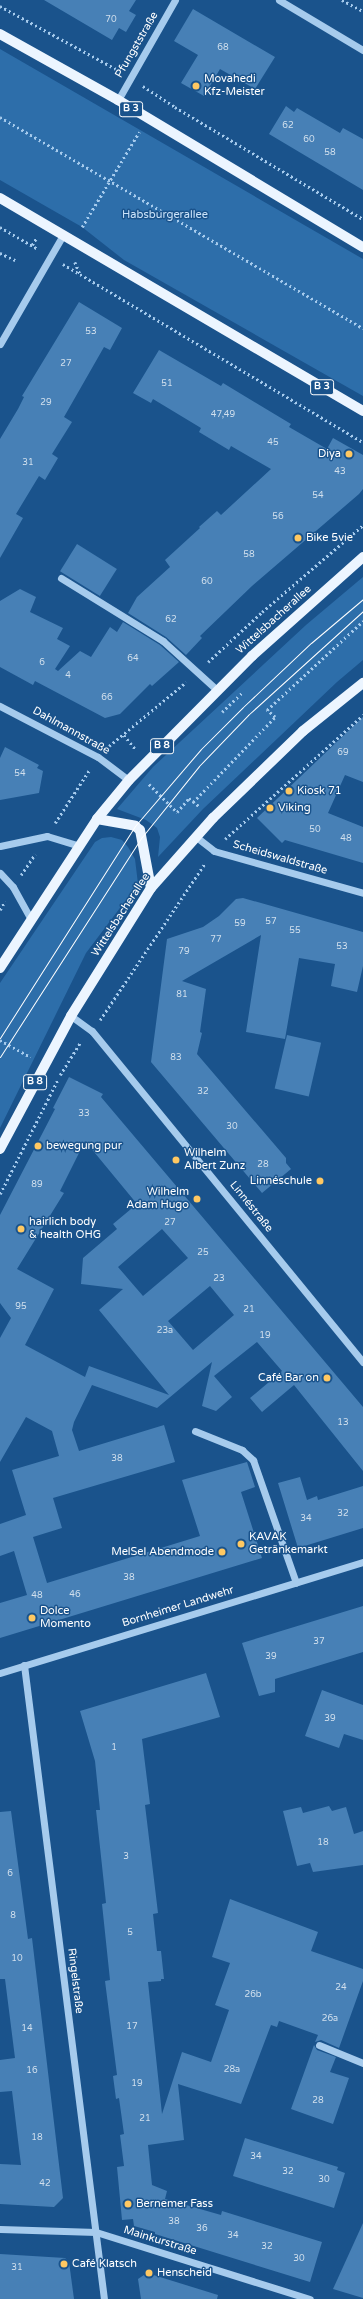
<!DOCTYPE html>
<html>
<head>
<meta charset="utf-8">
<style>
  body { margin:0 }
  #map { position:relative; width:363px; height:2299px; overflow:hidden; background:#1a538c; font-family:"Varela Round",sans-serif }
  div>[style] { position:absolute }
  .green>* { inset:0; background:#2d6eaa }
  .building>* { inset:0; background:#4780b6; transform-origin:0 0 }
  .path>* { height:2.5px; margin-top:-1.25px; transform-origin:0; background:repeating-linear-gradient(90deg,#a6cbed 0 2px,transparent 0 5px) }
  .minor>* { height:7px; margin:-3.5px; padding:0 3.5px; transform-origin:3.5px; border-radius:3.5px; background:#a6cbed }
  .major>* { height:10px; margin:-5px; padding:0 5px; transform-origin:5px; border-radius:5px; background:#ecf5ff }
  .tram>* { height:1px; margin:-0.5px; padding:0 0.5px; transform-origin:0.5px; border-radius:0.5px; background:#fff }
  .dots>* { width:11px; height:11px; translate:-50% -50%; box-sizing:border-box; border:2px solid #1a538c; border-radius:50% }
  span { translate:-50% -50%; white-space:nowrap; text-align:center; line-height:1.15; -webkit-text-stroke:3px #1a538c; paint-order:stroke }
  .number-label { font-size:9px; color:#d1dfed }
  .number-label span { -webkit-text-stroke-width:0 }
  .shield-label span { padding:1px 3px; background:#1a538c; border:1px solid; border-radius:3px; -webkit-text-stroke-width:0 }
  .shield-label { font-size:10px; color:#fff; font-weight:700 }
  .street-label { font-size:11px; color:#fff }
  .poi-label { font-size:11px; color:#fff }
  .left { translate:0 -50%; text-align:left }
  .right { translate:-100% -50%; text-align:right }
  .park-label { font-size:11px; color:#cbe3fa }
</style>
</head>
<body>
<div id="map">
  <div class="green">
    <i style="clip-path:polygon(0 49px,363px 259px,363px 396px,124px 260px,82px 227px,0 180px)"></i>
    <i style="clip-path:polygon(363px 577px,363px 660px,337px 682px,203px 809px,158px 857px,160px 837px,157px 828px,146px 820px,117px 809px,153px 767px,306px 625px)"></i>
    <i style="clip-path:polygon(111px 837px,122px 840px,128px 847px,135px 859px,138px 884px,86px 953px,0 1128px,0 983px,95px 842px,102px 838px)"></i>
  </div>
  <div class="building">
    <i style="clip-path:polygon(44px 0,136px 0,129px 11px,136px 15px,126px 32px,119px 28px,112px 40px)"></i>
    <i style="clip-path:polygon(193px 9px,275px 57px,255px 89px,220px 69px,204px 96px,181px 83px,198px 55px,174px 41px)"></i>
    <i style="clip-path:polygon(286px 106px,294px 112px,297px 108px,340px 133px,343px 128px,363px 139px,363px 190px,269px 134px)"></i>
    <i style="clip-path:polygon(79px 302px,122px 328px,110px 350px,104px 347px,64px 417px,72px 422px,52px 454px,58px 458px,45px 480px,39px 476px,16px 514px,23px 518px,0 558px,0 439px,18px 409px,24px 397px,22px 396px)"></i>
    <i style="clip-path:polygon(159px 350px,221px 386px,223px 383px,291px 424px,289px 427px,327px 449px,333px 438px,363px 455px,363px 489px,359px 494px,252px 586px,200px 636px,202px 638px,186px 655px,166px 637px,128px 613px,137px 597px,170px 567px,165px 560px,200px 528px,199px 527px,217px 511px,221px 515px,271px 469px,231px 446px,229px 450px,199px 432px,201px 428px,153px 399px,151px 403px,133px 393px)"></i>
    <i style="left:77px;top:544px;width:47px;height:32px;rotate:32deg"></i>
    <i style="clip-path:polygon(20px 589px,36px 597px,30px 612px,63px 628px,57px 639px,70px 646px,55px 669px,58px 671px,80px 651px,91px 657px,110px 627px,117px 632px,123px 622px,160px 645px,179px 662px,152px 686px,150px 684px,120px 714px,105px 718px,35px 681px,33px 685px,0 667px,0 601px)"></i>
    <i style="clip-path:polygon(363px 717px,363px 782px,345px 775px,328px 813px,363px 827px,363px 863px,285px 840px,282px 843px,257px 818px)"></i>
    <i style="clip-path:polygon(5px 747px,39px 765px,37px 768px,43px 771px,39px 793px,0 800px,0 758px)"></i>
    <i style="clip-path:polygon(243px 898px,363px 932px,363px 966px,357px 992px,331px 986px,335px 964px,299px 958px,285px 1039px,246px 1032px,261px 935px,182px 981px,206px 989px,200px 1032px,202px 1033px,197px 1054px,286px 1158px,286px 1163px,291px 1169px,262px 1193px,151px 1062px,167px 939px,203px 927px,219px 916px,236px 899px)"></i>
    <i style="left:287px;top:1035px;width:35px;height:55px;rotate:13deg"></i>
    <i style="clip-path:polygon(evenodd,69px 1077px,103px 1094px,101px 1097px,363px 1407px,363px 1471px,294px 1385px,262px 1412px,250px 1398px,282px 1371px,257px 1342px,214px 1376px,232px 1397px,216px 1411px,202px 1406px,212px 1362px,157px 1408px,92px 1385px,74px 1422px,72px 1430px,79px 1451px,164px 1425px,175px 1462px,53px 1498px,62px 1528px,33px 1537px,47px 1583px,200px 1536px,182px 1480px,247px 1462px,255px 1487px,241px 1492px,262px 1558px,0 1638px,0 1603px,27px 1595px,14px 1551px,0 1556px,0 1524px,26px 1515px,12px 1470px,59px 1456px,52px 1431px,26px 1417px,0 1462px,0 1338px,11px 1318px,0 1303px,0 1215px,55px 1109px,53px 1108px,69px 1077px,85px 1141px,137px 1204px,113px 1224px,117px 1229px,83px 1258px,81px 1284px,123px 1289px,99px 1310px,169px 1395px,89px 1366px,85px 1377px,25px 1345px,54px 1289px,17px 1269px,64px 1193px,60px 1191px,85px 1141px,69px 1077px,162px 1229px,188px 1258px,143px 1296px,118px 1267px,162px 1229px,69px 1077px,210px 1286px,234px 1315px,193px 1350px,168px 1321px,210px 1286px)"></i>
    <i style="clip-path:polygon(300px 1477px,307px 1500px,317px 1496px,318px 1500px,363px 1486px,363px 1528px,298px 1548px,278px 1483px)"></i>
    <i style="clip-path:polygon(363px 1606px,363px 1652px,275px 1679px,275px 1692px,259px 1696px,242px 1643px)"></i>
    <i style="clip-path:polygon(206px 1673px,220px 1717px,142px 1739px,150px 1804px,145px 1805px,158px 1913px,153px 1914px,157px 1951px,161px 1951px,164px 1979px,161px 1979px,161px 1981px,148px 1982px,162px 2114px,182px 2052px,211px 2062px,229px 2010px,215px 2005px,230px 1963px,212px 1957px,230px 1899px,318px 1932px,311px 1951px,363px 1969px,363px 1981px,339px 2048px,321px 2040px,315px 2042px,318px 2035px,279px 2021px,277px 2027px,271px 2025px,241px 2104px,178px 2084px,184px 2140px,148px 2145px,152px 2185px,167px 2191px,165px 2199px,221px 2215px,222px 2211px,322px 2242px,310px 2282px,155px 2234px,155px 2232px,134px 2226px,133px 2219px,122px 2220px,117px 2167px,124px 2166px,120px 2135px,124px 2134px,119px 2098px,116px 2099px,113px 2076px,117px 2075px,105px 1981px,110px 1980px,102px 1904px,106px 1903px,96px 1810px,100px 1810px,95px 1761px,80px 1711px)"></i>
    <i style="clip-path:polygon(322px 1690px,363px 1705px,363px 1740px,344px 1734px,339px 1748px,305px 1736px)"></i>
    <i style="clip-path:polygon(329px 1806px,332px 1811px,346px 1807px,354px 1834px,363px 1831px,363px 1865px,313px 1872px,310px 1863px,297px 1866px,283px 1811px,301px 1807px,303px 1813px)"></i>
    <i style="clip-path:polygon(11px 1811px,28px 1939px,32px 1938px,63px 2198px,54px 2207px,0 2204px,0 2164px,21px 2165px,12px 2091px,0 2092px,0 2060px,15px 2058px,5px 1979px,0 1979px,0 1812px)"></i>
    <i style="clip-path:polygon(314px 2045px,317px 2050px,336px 2057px,330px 2072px,349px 2078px,333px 2124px,291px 2109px)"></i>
    <i style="clip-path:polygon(245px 2138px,338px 2167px,337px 2170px,345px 2173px,334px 2208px,233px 2176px)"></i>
    <i style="clip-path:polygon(363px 2223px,363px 2298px,333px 2289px)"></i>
    <i style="clip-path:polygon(0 2254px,65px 2258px,69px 2262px,74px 2299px,0 2299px)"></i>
    <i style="clip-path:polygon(147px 2273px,218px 2295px,217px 2299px,141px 2299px,138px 2279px)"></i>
  </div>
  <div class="path">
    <i style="left:342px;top:0;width:24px;rotate:28deg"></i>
    <i style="left:0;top:6px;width:134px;rotate:28.5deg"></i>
    <i style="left:143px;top:86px;width:38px;rotate:33deg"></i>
    <i style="left:175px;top:107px;width:219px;rotate:30.8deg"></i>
    <i style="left:0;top:117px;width:420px;rotate:30.2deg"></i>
    <i style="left:0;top:227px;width:44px;rotate:30.1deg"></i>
    <i style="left:82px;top:227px;width:111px;rotate:-59deg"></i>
    <i style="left:32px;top:245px;width:9px;rotate:-58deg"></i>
    <i style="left:0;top:253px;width:17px;rotate:25deg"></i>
    <i style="left:75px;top:262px;width:13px;rotate:67deg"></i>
    <i style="left:63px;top:264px;width:349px;rotate:30.7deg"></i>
    <i style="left:208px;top:662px;width:74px;rotate:-42.8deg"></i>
    <i style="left:262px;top:612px;width:133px;rotate:-40.7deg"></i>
    <i style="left:222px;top:712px;width:28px;rotate:-44deg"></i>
    <i style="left:124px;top:735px;width:19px;rotate:51deg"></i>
    <i style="left:109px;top:746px;width:100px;rotate:-39.7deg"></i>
    <i style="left:149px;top:784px;width:40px;rotate:45deg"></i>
    <i style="left:177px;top:812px;width:18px;rotate:-49deg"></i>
    <i style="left:189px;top:798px;width:14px;rotate:39deg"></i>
    <i style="left:193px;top:802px;width:118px;rotate:-46deg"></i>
    <i style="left:275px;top:717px;width:11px;rotate:-139deg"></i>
    <i style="left:267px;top:710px;width:131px;rotate:-42.8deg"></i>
    <i style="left:55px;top:823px;width:64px;rotate:-57.1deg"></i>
    <i style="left:225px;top:839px;width:186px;rotate:-41.9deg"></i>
    <i style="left:21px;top:875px;width:25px;rotate:-56deg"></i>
    <i style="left:0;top:910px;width:10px;rotate:-61deg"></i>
    <i style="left:100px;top:1020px;width:189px;rotate:-56.2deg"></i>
    <i style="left:0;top:1040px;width:35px;rotate:29deg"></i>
    <i style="left:60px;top:1075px;width:39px;rotate:-58deg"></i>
    <i style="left:0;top:1194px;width:129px;rotate:-63.2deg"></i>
  </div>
  <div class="minor">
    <i style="left:279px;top:0;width:98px;rotate:30.8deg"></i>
    <i style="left:118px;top:100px;width:115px;rotate:-60.3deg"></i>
    <i style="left:0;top:344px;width:126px;rotate:-60deg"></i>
    <i style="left:61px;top:578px;width:120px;rotate:31.7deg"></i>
    <i style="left:163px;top:641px;width:73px;rotate:42.2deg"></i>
    <i style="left:0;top:706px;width:110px;rotate:27.5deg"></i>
    <i style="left:98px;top:757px;width:39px;rotate:37deg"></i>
    <i style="left:195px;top:836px;width:24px;rotate:38deg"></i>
    <i style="left:214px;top:851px;width:155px;rotate:15.7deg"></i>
    <i style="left:0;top:846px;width:48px;rotate:-12deg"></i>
    <i style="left:47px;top:836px;width:34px;rotate:17deg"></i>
    <i style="left:0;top:873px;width:19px;rotate:47deg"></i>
    <i style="left:13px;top:887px;width:37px;rotate:61deg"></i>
    <i style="left:71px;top:1016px;width:26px;rotate:36deg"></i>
    <i style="left:92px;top:1031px;width:428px;rotate:50.7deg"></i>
    <i style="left:195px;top:1431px;width:51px;rotate:22deg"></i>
    <i style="left:242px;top:1450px;width:15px;rotate:42deg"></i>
    <i style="left:253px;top:1460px;width:130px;rotate:70.7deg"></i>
    <i style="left:24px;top:1665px;width:639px;rotate:82.81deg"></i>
    <i style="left:0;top:1673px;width:380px;rotate:-17deg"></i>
    <i style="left:319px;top:2045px;width:48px;rotate:22.2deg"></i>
    <i style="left:0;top:2229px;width:96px;rotate:1.8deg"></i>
    <i style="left:96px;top:2232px;width:224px;rotate:17.4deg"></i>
  </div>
  <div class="major">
    <i style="left:0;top:34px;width:135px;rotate:29.2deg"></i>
    <i style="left:118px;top:100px;width:286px;rotate:31deg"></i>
    <i style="left:0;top:198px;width:421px;rotate:30.4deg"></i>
    <i style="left:97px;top:819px;width:39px;rotate:10deg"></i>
    <i style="left:135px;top:826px;width:6px;rotate:39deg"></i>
    <i style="left:140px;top:830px;width:59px;rotate:79.3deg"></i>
    <i style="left:0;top:968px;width:178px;rotate:-56.9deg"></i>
    <i style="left:97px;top:819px;width:50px;rotate:-50.6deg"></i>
    <i style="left:129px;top:780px;width:175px;rotate:-45.2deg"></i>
    <i style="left:252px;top:656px;width:149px;rotate:-41.7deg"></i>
    <i style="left:0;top:1149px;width:151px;rotate:-61.9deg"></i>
    <i style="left:71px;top:1016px;width:151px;rotate:-58deg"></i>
    <i style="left:151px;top:888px;width:94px;rotate:-48.5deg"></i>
    <i style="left:213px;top:818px;width:125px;rotate:-44deg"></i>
    <i style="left:303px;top:731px;width:77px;rotate:-38.7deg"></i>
  </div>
  <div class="tram">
    <i style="left:0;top:1038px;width:251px;rotate:-57.5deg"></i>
    <i style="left:135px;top:826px;width:101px;rotate:-49.4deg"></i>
    <i style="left:201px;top:749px;width:59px;rotate:-45deg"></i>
    <i style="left:243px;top:707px;width:93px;rotate:-43.3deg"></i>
    <i style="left:311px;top:643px;width:68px;rotate:-40.2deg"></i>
    <i style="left:0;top:1057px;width:262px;rotate:-57.2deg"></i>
    <i style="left:142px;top:837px;width:91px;rotate:-51.2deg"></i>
    <i style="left:199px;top:766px;width:71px;rotate:-46.1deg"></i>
    <i style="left:248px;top:715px;width:155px;rotate:-42.1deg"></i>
  </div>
  <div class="dots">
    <i style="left:196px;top:86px;background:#ffc862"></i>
    <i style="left:349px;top:454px;background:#ffc862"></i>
    <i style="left:298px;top:538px;background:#ffc862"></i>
    <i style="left:289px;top:791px;background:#ffc862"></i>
    <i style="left:270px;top:808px;background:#ffc862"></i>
    <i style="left:38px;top:1146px;background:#ffc862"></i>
    <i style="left:176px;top:1160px;background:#ffc862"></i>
    <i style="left:320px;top:1181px;background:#ffc862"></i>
    <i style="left:197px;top:1199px;background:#ffc862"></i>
    <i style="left:21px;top:1229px;background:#ffc862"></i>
    <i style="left:327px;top:1378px;background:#ffc862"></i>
    <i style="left:241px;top:1544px;background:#ffc862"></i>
    <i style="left:222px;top:1552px;background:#ffc862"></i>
    <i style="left:32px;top:1618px;background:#ffc862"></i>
    <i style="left:128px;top:2204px;background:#ffc862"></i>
    <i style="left:64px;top:2264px;background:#ffc862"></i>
    <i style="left:149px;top:2273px;background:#ffc862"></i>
  </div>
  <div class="number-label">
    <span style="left:111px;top:20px">70</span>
    <span style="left:223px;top:48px">68</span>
    <span style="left:288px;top:126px">62</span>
    <span style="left:309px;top:140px">60</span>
    <span style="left:330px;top:153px">58</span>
    <span style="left:91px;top:332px">53</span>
    <span style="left:66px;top:364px">27</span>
    <span style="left:167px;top:384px">51</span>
    <span style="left:46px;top:403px">29</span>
    <span style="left:223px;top:415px">47,49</span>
    <span style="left:273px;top:443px">45</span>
    <span style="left:28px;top:463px">31</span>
    <span style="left:340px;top:472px">43</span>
    <span style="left:318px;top:496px">54</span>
    <span style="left:278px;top:517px">56</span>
    <span style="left:249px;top:555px">58</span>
    <span style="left:207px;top:582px">60</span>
    <span style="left:171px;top:620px">62</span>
    <span style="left:133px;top:659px">64</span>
    <span style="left:42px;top:663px">6</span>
    <span style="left:68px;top:676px">4</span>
    <span style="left:107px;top:698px">66</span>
    <span style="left:343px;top:753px">69</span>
    <span style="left:20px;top:774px">54</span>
    <span style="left:315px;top:830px">50</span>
    <span style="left:346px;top:839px">48</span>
    <span style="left:271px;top:922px">57</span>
    <span style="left:240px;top:924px">59</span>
    <span style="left:295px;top:931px">55</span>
    <span style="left:216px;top:940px">77</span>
    <span style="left:342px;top:947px">53</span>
    <span style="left:184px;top:952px">79</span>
    <span style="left:182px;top:995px">81</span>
    <span style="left:176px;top:1058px">83</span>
    <span style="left:203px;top:1092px">32</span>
    <span style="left:84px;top:1114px">33</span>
    <span style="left:232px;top:1127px">30</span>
    <span style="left:263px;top:1165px">28</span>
    <span style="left:37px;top:1185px">89</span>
    <span style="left:170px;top:1223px">27</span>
    <span style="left:203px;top:1253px">25</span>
    <span style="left:219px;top:1279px">23</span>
    <span style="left:21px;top:1307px">95</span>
    <span style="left:249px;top:1310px">21</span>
    <span style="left:165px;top:1331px">23a</span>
    <span style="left:265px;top:1336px">19</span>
    <span style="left:343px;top:1423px">13</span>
    <span style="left:117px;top:1459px">38</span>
    <span style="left:343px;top:1514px">32</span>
    <span style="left:306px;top:1519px">34</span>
    <span style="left:129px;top:1578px">38</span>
    <span style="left:75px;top:1595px">46</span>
    <span style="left:37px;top:1596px">48</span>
    <span style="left:319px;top:1642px">37</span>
    <span style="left:271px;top:1657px">39</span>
    <span style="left:330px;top:1719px">39</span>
    <span style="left:114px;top:1748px">1</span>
    <span style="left:323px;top:1843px">18</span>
    <span style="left:126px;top:1857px">3</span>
    <span style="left:10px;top:1874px">6</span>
    <span style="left:13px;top:1916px">8</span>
    <span style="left:130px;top:1933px">5</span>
    <span style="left:17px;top:1959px">10</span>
    <span style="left:341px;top:1988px">24</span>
    <span style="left:253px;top:1995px">26b</span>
    <span style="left:330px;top:2019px">26a</span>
    <span style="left:132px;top:2027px">17</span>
    <span style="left:27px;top:2029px">14</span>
    <span style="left:232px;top:2070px">28a</span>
    <span style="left:32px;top:2071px">16</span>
    <span style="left:137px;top:2084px">19</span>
    <span style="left:318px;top:2101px">28</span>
    <span style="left:145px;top:2119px">21</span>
    <span style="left:37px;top:2138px">18</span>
    <span style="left:256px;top:2157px">34</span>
    <span style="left:288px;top:2172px">32</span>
    <span style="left:324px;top:2180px">30</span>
    <span style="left:45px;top:2184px">42</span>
    <span style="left:174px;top:2222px">38</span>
    <span style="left:202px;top:2229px">36</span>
    <span style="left:233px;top:2236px">34</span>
    <span style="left:267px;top:2247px">32</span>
    <span style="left:299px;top:2259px">30</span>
    <span style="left:17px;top:2268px">31</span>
  </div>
  <div class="shield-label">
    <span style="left:131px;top:109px">B 3</span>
    <span style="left:322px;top:387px">B 3</span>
    <span style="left:162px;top:746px">B 8</span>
    <span style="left:35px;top:1082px">B 8</span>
  </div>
  <div class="street-label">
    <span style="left:137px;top:45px;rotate:-60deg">Pfungststraße</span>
    <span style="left:274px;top:620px;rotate:-42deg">Wittelsbacherallee</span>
    <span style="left:71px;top:731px;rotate:29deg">Dahlmannstraße</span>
    <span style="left:280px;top:858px;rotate:16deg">Scheidswaldstraße</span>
    <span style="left:121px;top:915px;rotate:-57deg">Wittelsbacherallee</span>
    <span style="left:251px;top:1207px;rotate:51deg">Linnéstraße</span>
    <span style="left:178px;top:1607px;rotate:-17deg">Bornheimer Landwehr</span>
    <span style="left:75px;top:1981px;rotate:83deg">Ringelstraße</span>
    <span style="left:160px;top:2241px;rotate:17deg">Mainkurstraße</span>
  </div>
  <div class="poi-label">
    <span class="left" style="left:204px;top:86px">Movahedi<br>Kfz-Meister</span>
    <span class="right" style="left:341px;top:454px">Diya</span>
    <span class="left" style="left:306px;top:538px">Bike 5vie</span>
    <span class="left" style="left:297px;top:791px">Kiosk 71</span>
    <span class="left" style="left:278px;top:808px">Viking</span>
    <span class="left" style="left:46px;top:1146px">bewegung pur</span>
    <span class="left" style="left:184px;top:1160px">Wilhelm<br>Albert Zunz</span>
    <span class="right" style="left:312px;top:1181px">Linnéschule</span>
    <span class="right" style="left:189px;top:1199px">Wilhelm<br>Adam Hugo</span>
    <span class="left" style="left:29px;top:1229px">hairlich body<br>&amp; health OHG</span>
    <span class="right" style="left:319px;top:1378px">Café Bar on</span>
    <span class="left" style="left:249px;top:1544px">KAVAK<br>Getränkemarkt</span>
    <span class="right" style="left:214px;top:1552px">MelSel Abendmode</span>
    <span class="left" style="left:40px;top:1618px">Dolce<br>Momento</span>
    <span class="left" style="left:136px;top:2204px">Bernemer Fass</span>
    <span class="left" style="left:72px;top:2264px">Café Klatsch</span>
    <span class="left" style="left:157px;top:2273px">Henscheid</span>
  </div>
  <div class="park-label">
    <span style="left:165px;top:215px">Habsburgerallee</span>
  </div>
</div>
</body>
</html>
